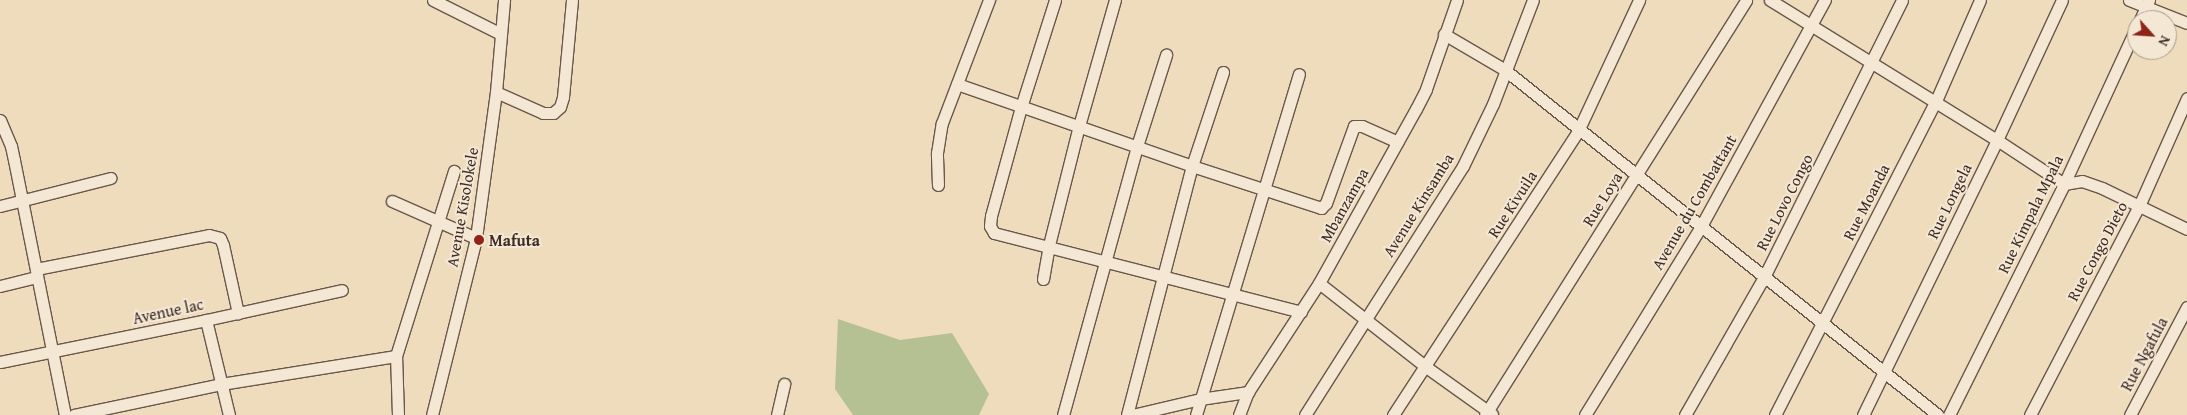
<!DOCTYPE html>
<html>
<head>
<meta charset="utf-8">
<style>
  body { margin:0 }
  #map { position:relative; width:2187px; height:415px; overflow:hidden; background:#eedcbd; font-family:"Gentium Book Plus",serif }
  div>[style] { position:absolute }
  .green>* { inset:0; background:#b6c193 }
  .roads { filter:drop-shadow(1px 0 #68574b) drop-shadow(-1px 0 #68574b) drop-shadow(0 1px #68574b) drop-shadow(0 -1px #68574b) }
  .minor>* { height:11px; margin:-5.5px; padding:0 5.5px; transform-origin:5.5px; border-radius:5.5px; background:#f4e8d4 }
  .dots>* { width:14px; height:14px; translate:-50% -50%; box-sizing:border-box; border:2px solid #f4e8d4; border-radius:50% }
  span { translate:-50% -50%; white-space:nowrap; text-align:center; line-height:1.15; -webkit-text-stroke:4px #f4e8d4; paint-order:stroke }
  .street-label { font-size:16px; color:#3c2b25 }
  .poi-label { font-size:16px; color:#3c2b25; font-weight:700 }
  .left { translate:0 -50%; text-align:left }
  .north { position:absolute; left:2127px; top:10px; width:50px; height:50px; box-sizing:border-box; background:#f4e8d4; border:1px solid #aa9c8e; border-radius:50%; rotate:116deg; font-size:14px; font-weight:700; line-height:20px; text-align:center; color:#3c2b25 }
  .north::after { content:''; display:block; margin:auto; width:18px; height:22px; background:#8f2418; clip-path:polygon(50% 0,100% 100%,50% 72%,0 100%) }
</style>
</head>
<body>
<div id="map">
  <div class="green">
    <i style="clip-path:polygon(838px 319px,900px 340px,952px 333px,989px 394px,979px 415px,853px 415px,835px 389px)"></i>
  </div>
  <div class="roads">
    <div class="minor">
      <i style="left:433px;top:0;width:76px;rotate:26.6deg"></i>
      <i style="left:1055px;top:0;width:112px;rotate:107.6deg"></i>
      <i style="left:1021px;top:107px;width:113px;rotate:105.4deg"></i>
      <i style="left:991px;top:216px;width:10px;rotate:96deg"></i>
      <i style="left:990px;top:226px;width:8px;rotate:60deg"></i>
      <i style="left:994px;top:233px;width:317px;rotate:14.4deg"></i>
      <i style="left:1770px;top:0;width:267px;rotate:31.7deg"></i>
      <i style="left:1997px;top:140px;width:80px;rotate:33.3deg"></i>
      <i style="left:2064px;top:184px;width:18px;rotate:-9deg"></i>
      <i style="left:2082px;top:181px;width:21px;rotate:19deg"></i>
      <i style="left:2102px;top:188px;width:94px;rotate:25.8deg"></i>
      <i style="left:2129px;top:0;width:62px;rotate:21.6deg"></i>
      <i style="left:2140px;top:20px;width:22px;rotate:-66deg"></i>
      <i style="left:1444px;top:34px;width:71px;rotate:30.5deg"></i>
      <i style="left:1505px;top:70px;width:554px;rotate:38.55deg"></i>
      <i style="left:957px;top:84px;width:249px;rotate:19.2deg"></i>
      <i style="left:1192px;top:166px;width:136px;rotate:18deg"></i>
      <i style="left:1321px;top:208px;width:7px;rotate:-45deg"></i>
      <i style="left:1326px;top:203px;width:82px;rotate:-70deg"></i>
      <i style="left:1354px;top:126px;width:8px"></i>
      <i style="left:1362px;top:126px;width:39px;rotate:24deg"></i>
      <i style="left:496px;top:92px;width:51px;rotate:24.1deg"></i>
      <i style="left:543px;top:113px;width:10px"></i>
      <i style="left:553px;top:113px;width:9px;rotate:-41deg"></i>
      <i style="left:560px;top:107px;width:10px;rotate:-73deg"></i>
      <i style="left:563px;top:97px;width:97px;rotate:-84.7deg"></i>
      <i style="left:0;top:120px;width:28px;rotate:67deg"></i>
      <i style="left:11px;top:146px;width:14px;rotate:78deg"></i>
      <i style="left:14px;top:160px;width:260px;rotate:78.7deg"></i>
      <i style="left:938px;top:185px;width:32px;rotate:-92deg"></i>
      <i style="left:937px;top:153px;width:30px;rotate:-81deg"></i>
      <i style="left:942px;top:123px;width:132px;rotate:-69.1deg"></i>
      <i style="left:392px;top:201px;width:92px;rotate:23.8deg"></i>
      <i style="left:0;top:206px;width:114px;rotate:-14.2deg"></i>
      <i style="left:36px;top:269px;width:176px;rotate:-11.1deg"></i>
      <i style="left:209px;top:235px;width:11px;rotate:15deg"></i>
      <i style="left:220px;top:238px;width:8px;rotate:67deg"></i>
      <i style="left:223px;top:245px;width:70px;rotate:77.6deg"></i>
      <i style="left:1043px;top:279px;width:35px;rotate:-80deg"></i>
      <i style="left:1049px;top:245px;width:123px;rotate:-75.9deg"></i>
      <i style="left:1079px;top:126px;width:131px;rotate:-74.1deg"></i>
      <i style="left:1319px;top:283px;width:136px;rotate:38.1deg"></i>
      <i style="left:1426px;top:367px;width:81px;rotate:35.5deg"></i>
      <i style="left:0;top:286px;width:38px;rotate:-14deg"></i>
      <i style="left:206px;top:320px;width:98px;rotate:76.4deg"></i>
      <i style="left:0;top:362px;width:210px;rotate:-11.5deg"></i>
      <i style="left:206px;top:320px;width:139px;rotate:-12.4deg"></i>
      <i style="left:74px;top:415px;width:150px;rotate:-11.9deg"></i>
      <i style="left:221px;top:384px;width:177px;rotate:-9.1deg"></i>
      <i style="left:398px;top:415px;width:59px;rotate:-91.9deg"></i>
      <i style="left:396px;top:356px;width:194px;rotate:-72.6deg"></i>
      <i style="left:432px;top:415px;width:182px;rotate:-76deg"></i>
      <i style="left:476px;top:238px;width:147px;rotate:-82.2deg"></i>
      <i style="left:496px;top:92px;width:92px;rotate:-85deg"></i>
      <i style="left:777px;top:415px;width:32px;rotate:-77deg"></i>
      <i style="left:1063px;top:415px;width:279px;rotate:-74.6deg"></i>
      <i style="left:1137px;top:146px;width:96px;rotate:-72.3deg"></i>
      <i style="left:1127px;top:415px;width:257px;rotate:-75.4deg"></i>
      <i style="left:1192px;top:166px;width:99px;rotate:-71.7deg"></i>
      <i style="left:1132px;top:415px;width:70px;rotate:-13.2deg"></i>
      <i style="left:1200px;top:399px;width:49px;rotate:-8.3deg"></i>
      <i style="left:1196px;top:415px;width:356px;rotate:-73.2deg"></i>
      <i style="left:1239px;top:415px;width:25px;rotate:-69deg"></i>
      <i style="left:1248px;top:392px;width:130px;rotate:-56.9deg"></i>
      <i style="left:1319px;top:283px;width:199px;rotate:-60.9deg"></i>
      <i style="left:1416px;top:109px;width:22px;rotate:-63deg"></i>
      <i style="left:1426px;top:89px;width:94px;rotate:-70.8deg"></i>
      <i style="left:1305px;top:415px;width:295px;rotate:-57.6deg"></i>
      <i style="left:1463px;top:166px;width:69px;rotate:-64.2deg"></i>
      <i style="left:1493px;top:104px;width:111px;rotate:-69deg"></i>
      <i style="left:1393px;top:415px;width:339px;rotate:-56.9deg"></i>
      <i style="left:1578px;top:131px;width:145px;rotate:-65deg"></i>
      <i style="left:1485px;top:415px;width:490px;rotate:-57.8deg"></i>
      <i style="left:1585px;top:415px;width:220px;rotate:-58.4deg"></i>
      <i style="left:1700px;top:228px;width:260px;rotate:-61.3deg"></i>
      <i style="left:1685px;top:415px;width:159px;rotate:-60.2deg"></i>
      <i style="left:1764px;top:277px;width:309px;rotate:-63.5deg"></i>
      <i style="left:1775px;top:415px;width:351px;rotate:-62.9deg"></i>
      <i style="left:1935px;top:103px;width:112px;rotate:-66.4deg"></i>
      <i style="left:1863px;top:415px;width:306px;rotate:-64deg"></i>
      <i style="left:1997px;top:140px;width:154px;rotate:-65.1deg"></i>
      <i style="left:1949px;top:415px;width:258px;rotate:-63.5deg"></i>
      <i style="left:2064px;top:184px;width:174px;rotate:-65.2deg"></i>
      <i style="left:2030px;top:415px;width:236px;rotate:-62.5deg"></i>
      <i style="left:2139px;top:206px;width:118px;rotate:-66deg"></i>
      <i style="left:2130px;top:415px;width:122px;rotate:-62.2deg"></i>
    </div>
  </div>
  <div class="dots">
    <i style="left:479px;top:240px;background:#8f2418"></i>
  </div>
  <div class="street-label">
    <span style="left:1602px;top:199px;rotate:-58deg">Rue Loya</span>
    <span style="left:1949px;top:201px;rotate:-64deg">Rue Longela</span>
    <span style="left:1694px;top:202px;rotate:-60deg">Avenue du Combattant</span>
    <span style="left:1784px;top:202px;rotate:-63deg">Rue Lovo Congo</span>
    <span style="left:1866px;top:202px;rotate:-63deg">Rue Moanda</span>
    <span style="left:1512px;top:204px;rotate:-57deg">Rue Kivuila</span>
    <span style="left:1344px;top:205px;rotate:-61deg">Mbanzampa</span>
    <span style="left:1418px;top:205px;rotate:-58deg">Avenue Kinsamba</span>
    <span style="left:462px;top:207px;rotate:-80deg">Avenue Kisolokele</span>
    <span style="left:2030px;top:214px;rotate:-64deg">Rue Kimpala Mpala</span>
    <span style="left:2097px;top:251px;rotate:-62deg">Rue Congo Dieto</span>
    <span style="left:168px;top:311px;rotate:-12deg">Avenue lac</span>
    <span style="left:2144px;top:354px;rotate:-62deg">Rue Ngafula</span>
  </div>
  <div class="poi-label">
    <span class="left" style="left:489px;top:240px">Mafuta</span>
  </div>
  <div class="north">N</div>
</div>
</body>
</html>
